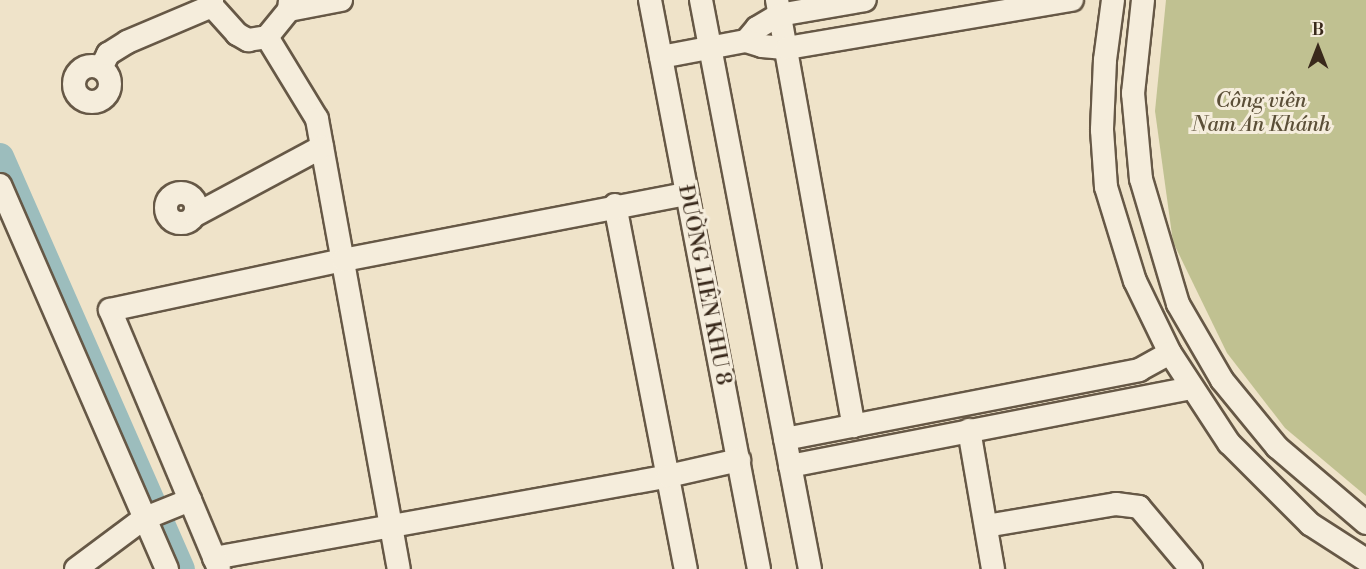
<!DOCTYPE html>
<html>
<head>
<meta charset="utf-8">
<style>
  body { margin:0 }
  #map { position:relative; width:1366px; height:569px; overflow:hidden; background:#efe3c9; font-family:"Libre Bodoni",serif }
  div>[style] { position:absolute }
  .green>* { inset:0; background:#c0c191 }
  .river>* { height:28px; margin:-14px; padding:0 14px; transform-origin:14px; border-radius:14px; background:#9cbdbd }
  .roads { filter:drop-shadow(2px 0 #665846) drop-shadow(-2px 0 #665846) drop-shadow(0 2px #665846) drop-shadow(0 -2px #665846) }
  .minor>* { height:22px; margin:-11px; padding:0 11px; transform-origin:11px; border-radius:11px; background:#f5eddc }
  .minor>.ring { margin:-11px; padding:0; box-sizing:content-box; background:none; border:22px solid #f5eddc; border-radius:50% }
  span { translate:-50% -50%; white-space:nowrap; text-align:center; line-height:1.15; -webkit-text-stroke:6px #f5eddc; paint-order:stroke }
  .park-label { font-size:21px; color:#5b4f38; font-style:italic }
  .street-label { font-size:21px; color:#39291b }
  .north { position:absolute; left:1288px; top:18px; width:60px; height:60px; -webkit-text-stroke:4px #f5eddc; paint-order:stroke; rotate:0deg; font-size:16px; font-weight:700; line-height:24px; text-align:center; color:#39291b }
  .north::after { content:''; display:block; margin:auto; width:21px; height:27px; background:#39291b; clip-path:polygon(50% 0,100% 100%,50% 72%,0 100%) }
</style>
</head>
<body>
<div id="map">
  <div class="green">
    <i style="clip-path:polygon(1166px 0,1366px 0,1366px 496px,1285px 428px,1227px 353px,1173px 242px,1155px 111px)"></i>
  </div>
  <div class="river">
    <i style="left:0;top:157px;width:450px;rotate:66.3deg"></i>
  </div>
  <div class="roads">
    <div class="minor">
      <i style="left:212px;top:0;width:6px;rotate:90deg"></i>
      <i style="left:212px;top:6px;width:38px;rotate:48deg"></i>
      <i style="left:237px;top:34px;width:13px;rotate:29deg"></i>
      <i style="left:248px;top:40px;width:19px;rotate:-9deg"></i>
      <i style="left:267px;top:37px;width:35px;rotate:-51deg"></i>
      <i style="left:289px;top:10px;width:10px;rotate:-84deg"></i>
      <i style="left:650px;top:0;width:579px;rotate:79.16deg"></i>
      <i style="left:701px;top:0;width:579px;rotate:79.16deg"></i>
      <i style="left:777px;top:0;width:433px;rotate:79.8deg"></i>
      <i style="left:1113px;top:0;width:61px;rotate:97.6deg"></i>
      <i style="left:1105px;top:60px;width:70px;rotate:92.5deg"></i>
      <i style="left:1102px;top:130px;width:57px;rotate:86deg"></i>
      <i style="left:1106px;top:187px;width:98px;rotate:72.9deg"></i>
      <i style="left:1135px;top:281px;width:80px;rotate:64.1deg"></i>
      <i style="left:1170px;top:353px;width:108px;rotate:56.8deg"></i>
      <i style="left:1229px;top:443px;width:115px;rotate:45deg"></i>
      <i style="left:1310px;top:524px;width:67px;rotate:32.7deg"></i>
      <i style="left:1143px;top:0;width:94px;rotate:96.1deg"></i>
      <i style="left:1133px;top:93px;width:86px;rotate:84.7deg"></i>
      <i style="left:1141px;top:179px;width:130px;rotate:73.5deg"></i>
      <i style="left:1178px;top:304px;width:88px;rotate:59.9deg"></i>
      <i style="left:1222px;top:380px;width:87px;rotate:50.6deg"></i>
      <i style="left:1277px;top:447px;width:117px;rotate:40.5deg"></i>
      <i style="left:289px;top:10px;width:53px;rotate:-10.9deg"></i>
      <i style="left:267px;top:37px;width:96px;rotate:58.6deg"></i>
      <i style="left:317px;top:119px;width:457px;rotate:79.7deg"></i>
      <i style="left:746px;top:41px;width:17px;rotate:-50deg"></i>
      <i style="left:757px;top:28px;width:26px;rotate:-31deg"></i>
      <i style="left:779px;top:15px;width:87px;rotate:-9.9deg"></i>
      <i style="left:661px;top:57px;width:86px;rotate:-10.7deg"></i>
      <i style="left:746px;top:41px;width:17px;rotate:17deg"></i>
      <i style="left:762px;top:46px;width:25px;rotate:5deg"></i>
      <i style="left:787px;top:48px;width:289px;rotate:-9.6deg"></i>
      <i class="ring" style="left:74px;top:66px;width:14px;height:14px"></i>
      <i style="left:101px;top:68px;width:16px;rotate:-63deg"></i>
      <i style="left:108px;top:54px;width:22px;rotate:-32deg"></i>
      <i style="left:127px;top:42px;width:92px;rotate:-23deg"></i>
      <i style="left:0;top:185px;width:419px;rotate:66.5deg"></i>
      <i class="ring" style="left:166px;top:193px;width:8px;height:8px"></i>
      <i style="left:615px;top:205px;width:371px;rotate:79deg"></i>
      <i style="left:195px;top:215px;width:144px;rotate:-28.2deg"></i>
      <i style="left:969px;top:430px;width:141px;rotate:80.2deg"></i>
      <i style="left:785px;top:439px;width:361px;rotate:-11deg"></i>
      <i style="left:1139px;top:370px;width:35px;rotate:-29deg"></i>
      <i style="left:790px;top:466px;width:409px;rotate:-11deg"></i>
      <i style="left:986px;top:526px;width:132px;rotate:-9.6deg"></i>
      <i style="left:1116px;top:504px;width:23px;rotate:7deg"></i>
      <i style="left:1139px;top:507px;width:81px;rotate:50deg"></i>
      <i style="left:214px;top:558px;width:461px;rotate:-10.2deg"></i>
      <i style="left:668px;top:476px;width:73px;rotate:-12.7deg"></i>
      <i style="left:76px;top:569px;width:84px;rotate:-36.7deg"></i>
      <i style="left:143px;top:519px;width:51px;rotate:-22deg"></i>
      <i style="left:219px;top:569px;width:281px;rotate:-112.8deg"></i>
      <i style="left:110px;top:310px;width:238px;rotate:-12.1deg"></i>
      <i style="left:343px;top:260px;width:348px;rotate:-10.9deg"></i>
    </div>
  </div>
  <div class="park-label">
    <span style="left:1261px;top:113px">Công viên<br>Nam An Khánh</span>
  </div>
  <div class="street-label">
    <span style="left:704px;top:285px;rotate:79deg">ĐƯỜNG LIÊN KHU 8</span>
  </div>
  <div class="north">B</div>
</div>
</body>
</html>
